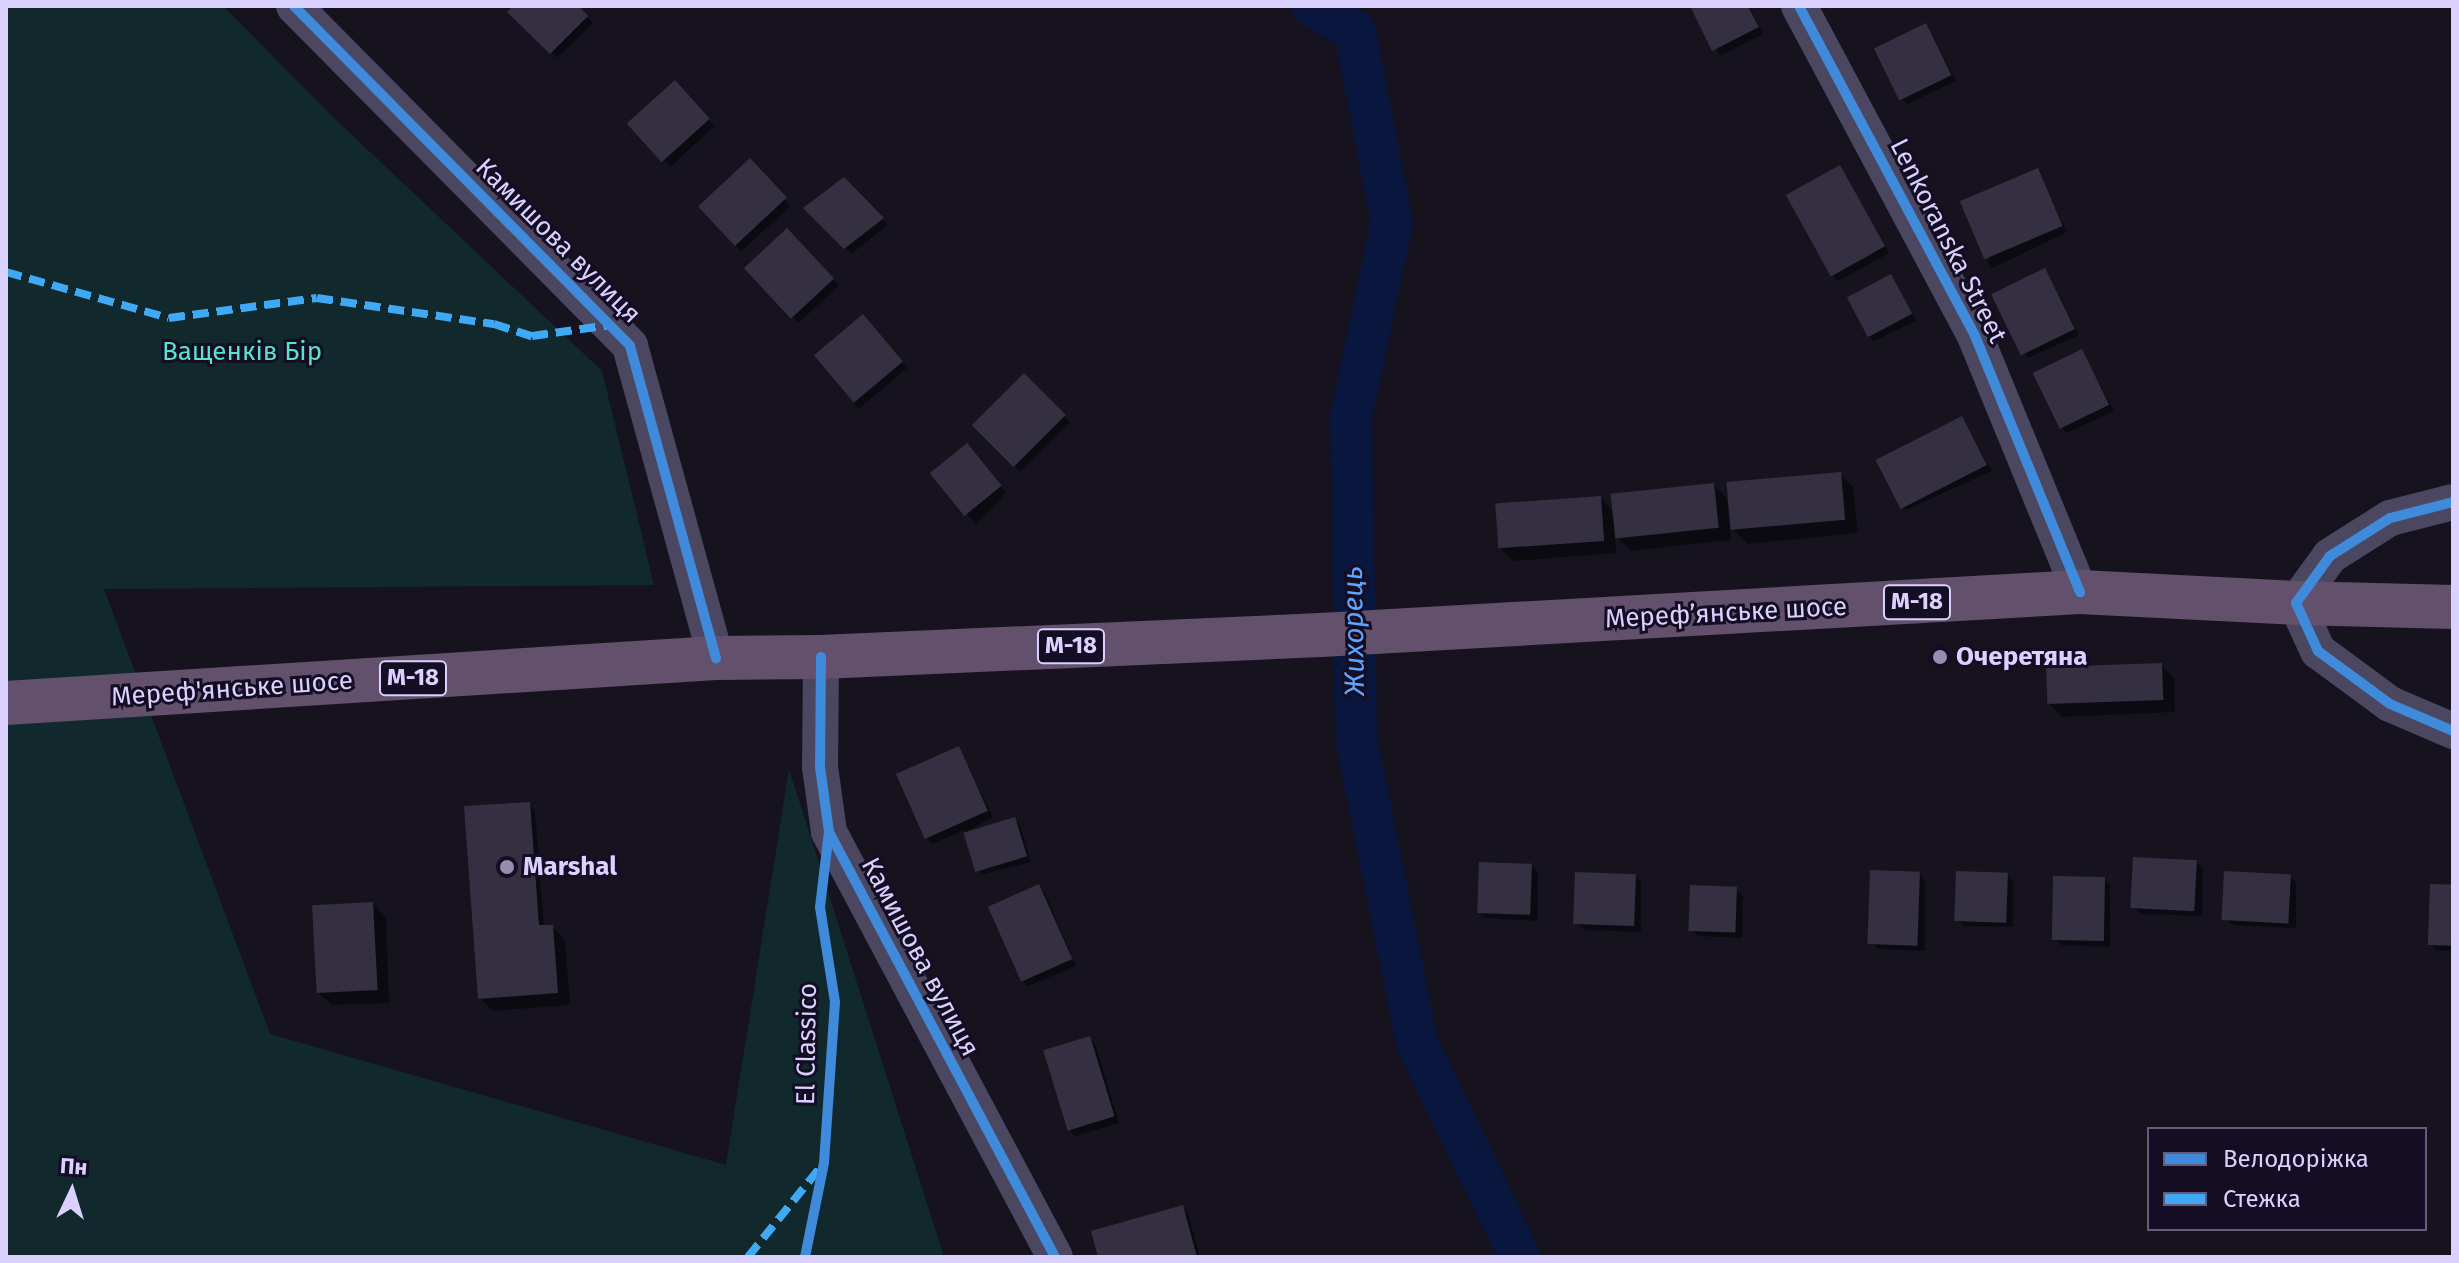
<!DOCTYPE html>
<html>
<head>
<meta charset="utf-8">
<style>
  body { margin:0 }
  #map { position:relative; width:2459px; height:1263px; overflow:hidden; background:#16131f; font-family:"Fira Sans",sans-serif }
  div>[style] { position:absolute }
  .green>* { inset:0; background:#11292c }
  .shadow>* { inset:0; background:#0007; transform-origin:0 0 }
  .canal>* { height:42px; margin:-21px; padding:0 21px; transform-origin:21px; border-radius:21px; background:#09173f }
  .building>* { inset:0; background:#343041; transform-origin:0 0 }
  .minor>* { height:36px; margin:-18px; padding:0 18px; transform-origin:18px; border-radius:18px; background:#4b4760 }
  .trunk>* { height:44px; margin:-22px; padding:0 22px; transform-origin:22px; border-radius:22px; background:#63506c }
  .quiet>* { height:8px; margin-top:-4px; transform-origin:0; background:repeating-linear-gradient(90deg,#3fa9f5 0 16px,transparent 0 24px) }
  .cycleway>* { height:10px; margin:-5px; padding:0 5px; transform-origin:5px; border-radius:5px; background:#408adc }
  .dots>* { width:22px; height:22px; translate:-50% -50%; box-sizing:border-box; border:4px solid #140e24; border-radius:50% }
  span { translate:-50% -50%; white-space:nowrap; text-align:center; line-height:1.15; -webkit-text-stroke:6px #140e24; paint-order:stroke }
  .shield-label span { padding:2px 6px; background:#140e24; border:2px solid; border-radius:6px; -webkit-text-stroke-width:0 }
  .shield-label { font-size:24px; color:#dbd1ff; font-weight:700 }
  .street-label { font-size:26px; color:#dbd1ff }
  .park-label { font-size:26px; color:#59e2ce }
  .poi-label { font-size:26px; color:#dbd1ff; font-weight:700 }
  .left { translate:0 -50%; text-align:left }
  .water-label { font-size:28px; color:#5fa4ff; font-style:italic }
  .frame { position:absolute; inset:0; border:8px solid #dbd1ff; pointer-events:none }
  .legend { position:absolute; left:2147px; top:1127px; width:280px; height:104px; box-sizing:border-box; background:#140e24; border:2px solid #645c7c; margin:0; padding:10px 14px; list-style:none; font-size:24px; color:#dbd1ff }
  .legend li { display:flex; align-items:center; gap:16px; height:40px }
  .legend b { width:40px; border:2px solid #645c7c }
  .north { position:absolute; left:32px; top:1151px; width:80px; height:80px; -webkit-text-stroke:6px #140e24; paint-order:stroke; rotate:4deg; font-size:22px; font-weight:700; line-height:32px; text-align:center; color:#dbd1ff }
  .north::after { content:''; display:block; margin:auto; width:28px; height:36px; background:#dbd1ff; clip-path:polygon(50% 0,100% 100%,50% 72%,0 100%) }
</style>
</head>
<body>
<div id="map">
  <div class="green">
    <i style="clip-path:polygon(6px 6px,223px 6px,334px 118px,602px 371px,654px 585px,104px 589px,270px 1034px,726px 1165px,789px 769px,944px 1257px,6px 1257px)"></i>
  </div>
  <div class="shadow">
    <i style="clip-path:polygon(516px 6px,576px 6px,593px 23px,557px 58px,510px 12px)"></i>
    <i style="clip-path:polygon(1692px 6px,1749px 6px,1763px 34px,1720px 56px)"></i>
    <i style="clip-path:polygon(1926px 25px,1956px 81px,1907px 104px,1900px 98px)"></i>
    <i style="left:674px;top:83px;width:59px;height:60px;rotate:47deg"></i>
    <i style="left:750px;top:161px;width:61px;height:67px;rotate:48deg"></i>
    <i style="clip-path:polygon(1840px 168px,1889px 253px,1838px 281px,1832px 275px)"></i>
    <i style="clip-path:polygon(2037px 170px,2067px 232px,1993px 268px,1987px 262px)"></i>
    <i style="clip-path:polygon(843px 179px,888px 225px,851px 254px,806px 208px)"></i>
    <i style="left:787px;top:230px;width:76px;height:55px;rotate:47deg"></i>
    <i style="clip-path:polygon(2045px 270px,2079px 335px,2028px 358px,2022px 352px)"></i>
    <i style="clip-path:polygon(1891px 276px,1916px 321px,1874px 341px,1868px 335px)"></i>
    <i style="left:869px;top:323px;width:59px;height:63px;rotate:50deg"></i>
    <i style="clip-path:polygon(2082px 351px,2114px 411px,2067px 433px,2061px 427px)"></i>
    <i style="left:1024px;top:376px;width:65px;height:70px;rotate:45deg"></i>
    <i style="clip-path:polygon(1962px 418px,1992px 471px,1906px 510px,1900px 503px)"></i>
    <i style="clip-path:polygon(973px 451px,1006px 493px,976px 524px,934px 476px)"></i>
    <i style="clip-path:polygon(1840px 474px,1853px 487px,1858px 533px,1747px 544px,1734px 530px)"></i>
    <i style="clip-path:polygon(1714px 485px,1727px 498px,1731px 540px,1631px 551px,1615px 535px,1616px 553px,1513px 561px,1500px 548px,1600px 498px,1615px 513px)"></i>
    <i style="clip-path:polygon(2161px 665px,2174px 678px,2175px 712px,2062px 717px,2049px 704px)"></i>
    <i style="clip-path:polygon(959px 749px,993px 817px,966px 832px,1014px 819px,1020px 825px,1031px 862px,983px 874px,977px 868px,965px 830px,932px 844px,926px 838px)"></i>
    <i style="clip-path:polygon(529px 804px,535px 810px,544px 928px,552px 927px,565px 940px,570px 1005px,493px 1011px,480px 998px)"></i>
    <i style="clip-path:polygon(2196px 862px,2203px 868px,2202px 916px,2141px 914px,2135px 908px)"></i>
    <i style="clip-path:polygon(1532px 866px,1538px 872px,1537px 921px,1485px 918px,1479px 912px)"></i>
    <i style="clip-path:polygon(1919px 874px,1925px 880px,1925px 951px,1878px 949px,1872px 943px)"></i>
    <i style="clip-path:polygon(2007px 875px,2013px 881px,2013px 927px,1964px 926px,1958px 920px)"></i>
    <i style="clip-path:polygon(1635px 876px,1641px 882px,1641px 932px,1584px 930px,1578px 924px)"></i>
    <i style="clip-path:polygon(2290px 876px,2296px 882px,2296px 928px,2232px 925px,2226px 919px)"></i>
    <i style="clip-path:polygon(2104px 879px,2110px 885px,2110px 947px,2061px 945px,2055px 939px)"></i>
    <i style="clip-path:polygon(1039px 887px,1045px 893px,1076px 966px,1028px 986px,1022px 980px)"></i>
    <i style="clip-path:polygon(2453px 887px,2453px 951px,2436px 950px,2430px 944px)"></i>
    <i style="clip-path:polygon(1736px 889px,1743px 896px,1742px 938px,1698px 936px,1692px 930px)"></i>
    <i style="clip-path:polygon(373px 904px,386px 917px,389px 1003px,331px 1005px,318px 992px)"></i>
    <i style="clip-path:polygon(1089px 1038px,1095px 1044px,1119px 1123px,1075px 1136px,1069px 1130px)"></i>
    <i style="clip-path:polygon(1182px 1207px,1188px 1213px,1200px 1257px,1101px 1257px)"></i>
  </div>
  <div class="canal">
    <i style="left:1313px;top:6px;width:49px;rotate:31.8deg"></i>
    <i style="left:1355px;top:32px;width:194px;rotate:79deg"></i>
    <i style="left:1392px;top:222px;width:198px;rotate:101.9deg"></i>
    <i style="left:1351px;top:416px;width:321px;rotate:89.1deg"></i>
    <i style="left:1356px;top:737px;width:312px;rotate:78.7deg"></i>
    <i style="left:1417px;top:1043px;width:237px;rotate:64.3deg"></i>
  </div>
  <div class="building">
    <i style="clip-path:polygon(513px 6px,579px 6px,588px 16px,550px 54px,507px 12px)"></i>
    <i style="clip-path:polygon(1690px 6px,1748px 6px,1759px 27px,1712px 51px)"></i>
    <i style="left:1926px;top:23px;width:58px;height:58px;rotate:64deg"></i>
    <i style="left:675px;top:80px;width:52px;height:65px;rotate:48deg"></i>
    <i style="left:750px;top:158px;width:54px;height:71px;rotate:47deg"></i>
    <i style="left:1840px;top:165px;width:93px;height:62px;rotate:61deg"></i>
    <i style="left:2038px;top:168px;width:63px;height:85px;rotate:67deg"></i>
    <i style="clip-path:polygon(844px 177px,884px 218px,844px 249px,803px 208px)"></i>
    <i style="left:787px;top:228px;width:69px;height:59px;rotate:47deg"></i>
    <i style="left:2045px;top:268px;width:68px;height:60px;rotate:64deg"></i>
    <i style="left:1891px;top:274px;width:45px;height:50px;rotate:62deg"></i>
    <i style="left:863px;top:314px;width:62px;height:64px;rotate:50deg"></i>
    <i style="left:2082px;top:349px;width:62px;height:55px;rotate:64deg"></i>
    <i style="left:1024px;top:373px;width:59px;height:74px;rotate:45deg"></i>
    <i style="left:1962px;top:416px;width:55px;height:97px;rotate:63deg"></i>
    <i style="left:967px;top:443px;width:55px;height:48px;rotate:51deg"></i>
    <i style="left:1841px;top:472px;width:48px;height:115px;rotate:85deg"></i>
    <i style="left:1714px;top:483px;width:45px;height:104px;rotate:84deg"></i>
    <i style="left:1601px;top:496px;width:45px;height:106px;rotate:86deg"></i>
    <i style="left:2162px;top:663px;width:37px;height:116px;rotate:88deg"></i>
    <i style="left:959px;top:746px;width:71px;height:69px;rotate:66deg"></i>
    <i style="clip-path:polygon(530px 802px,539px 925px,553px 925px,558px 993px,478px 999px,464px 806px)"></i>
    <i style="left:1015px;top:817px;width:41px;height:54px;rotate:73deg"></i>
    <i style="left:2133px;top:857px;width:64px;height:51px;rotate:3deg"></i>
    <i style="left:1479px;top:862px;width:53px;height:51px;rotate:2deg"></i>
    <i style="left:1870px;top:870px;width:50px;height:74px;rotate:2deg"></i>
    <i style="left:1956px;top:871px;width:52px;height:50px;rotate:2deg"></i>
    <i style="left:2224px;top:871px;width:67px;height:49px;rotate:3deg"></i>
    <i style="left:1575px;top:872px;width:61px;height:52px;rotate:2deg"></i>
    <i style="left:2053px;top:876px;width:52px;height:64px;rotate:1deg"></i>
    <i style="left:1039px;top:884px;width:82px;height:56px;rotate:66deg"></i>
    <i style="left:2430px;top:884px;width:23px;height:61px;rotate:2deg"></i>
    <i style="left:1690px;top:885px;width:47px;height:46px;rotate:2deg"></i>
    <i style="left:373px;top:902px;width:88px;height:61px;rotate:87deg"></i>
    <i style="left:1090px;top:1036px;width:84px;height:49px;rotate:73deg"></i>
    <i style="clip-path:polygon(1183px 1205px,1197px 1257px,1098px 1257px,1091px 1231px)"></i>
  </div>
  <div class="minor">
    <i style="left:294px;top:6px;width:478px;rotate:45.3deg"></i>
    <i style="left:630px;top:346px;width:324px;rotate:74.6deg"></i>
    <i style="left:1799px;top:6px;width:374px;rotate:61.9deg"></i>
    <i style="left:1975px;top:336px;width:277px;rotate:67.7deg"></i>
    <i style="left:2453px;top:502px;width:65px;rotate:165.7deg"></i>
    <i style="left:2390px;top:518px;width:71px;rotate:147.7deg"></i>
    <i style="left:2330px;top:556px;width:58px;rotate:125.9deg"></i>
    <i style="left:2296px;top:603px;width:53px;rotate:65.4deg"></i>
    <i style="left:2318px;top:651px;width:89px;rotate:36.4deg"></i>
    <i style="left:2390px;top:704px;width:69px;rotate:23.2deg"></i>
    <i style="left:821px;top:657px;width:110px;rotate:90.5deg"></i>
    <i style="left:820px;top:767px;width:66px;rotate:82.1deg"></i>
    <i style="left:829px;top:832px;width:481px;rotate:62deg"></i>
  </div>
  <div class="trunk">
    <i style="left:6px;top:703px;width:711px;rotate:-3.63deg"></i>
    <i style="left:716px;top:658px;width:105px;rotate:-0.5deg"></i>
    <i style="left:821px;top:657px;width:500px;rotate:-2.52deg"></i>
    <i style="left:1321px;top:635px;width:760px;rotate:-3.24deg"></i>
    <i style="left:2080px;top:592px;width:216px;rotate:2.9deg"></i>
    <i style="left:2296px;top:603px;width:157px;rotate:1.5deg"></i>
  </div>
  <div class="quiet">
    <i style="left:6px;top:272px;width:169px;rotate:15.8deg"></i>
    <i style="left:169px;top:318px;width:149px;rotate:-7.7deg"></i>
    <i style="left:317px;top:298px;width:179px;rotate:8.4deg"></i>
    <i style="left:494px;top:324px;width:40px;rotate:18deg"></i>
    <i style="left:532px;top:336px;width:79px;rotate:-8deg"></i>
    <i style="left:748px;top:1257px;width:113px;rotate:-51.1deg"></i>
  </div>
  <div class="cycleway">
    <i style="left:294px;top:6px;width:478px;rotate:45.3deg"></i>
    <i style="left:630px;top:346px;width:324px;rotate:74.6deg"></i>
    <i style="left:1799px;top:6px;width:374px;rotate:61.9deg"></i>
    <i style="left:1975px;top:336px;width:277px;rotate:67.7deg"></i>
    <i style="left:2453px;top:502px;width:65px;rotate:165.7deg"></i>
    <i style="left:2390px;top:518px;width:71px;rotate:147.7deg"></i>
    <i style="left:2330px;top:556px;width:58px;rotate:125.9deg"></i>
    <i style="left:2296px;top:603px;width:53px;rotate:65.4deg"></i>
    <i style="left:2318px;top:651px;width:89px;rotate:36.4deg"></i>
    <i style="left:2390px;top:704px;width:69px;rotate:23.2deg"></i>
    <i style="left:821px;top:657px;width:110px;rotate:90.5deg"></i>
    <i style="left:820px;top:767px;width:66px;rotate:82.1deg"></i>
    <i style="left:829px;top:832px;width:481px;rotate:62deg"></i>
    <i style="left:805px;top:1257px;width:96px;rotate:-78.6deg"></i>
    <i style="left:824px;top:1163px;width:161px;rotate:-86.1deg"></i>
    <i style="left:835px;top:1002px;width:96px;rotate:-99deg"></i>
    <i style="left:820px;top:907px;width:76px;rotate:-83.2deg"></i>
  </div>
  <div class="dots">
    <i style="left:1940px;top:657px;background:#968eb1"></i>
    <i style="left:507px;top:867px;background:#968eb1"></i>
  </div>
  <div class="shield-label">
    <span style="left:1917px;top:602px">М-18</span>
    <span style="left:1071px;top:646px">М-18</span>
    <span style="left:413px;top:678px">М-18</span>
  </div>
  <div class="street-label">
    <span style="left:558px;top:241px;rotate:45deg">Камишова вулиця</span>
    <span style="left:1948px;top:241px;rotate:63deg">Lenkoranska Street</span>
    <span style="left:1726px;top:613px;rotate:-3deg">Мереф’янське шосе</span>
    <span style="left:232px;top:689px;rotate:-4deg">Мереф'янське шосе</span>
    <span style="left:920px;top:957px;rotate:62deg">Камишова вулиця</span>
    <span style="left:807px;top:1044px;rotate:-89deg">El Classico</span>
  </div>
  <div class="park-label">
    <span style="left:242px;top:352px">Ващенків Бір</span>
  </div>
  <div class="poi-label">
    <span class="left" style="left:1956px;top:657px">Очеретяна</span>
    <span class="left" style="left:523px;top:867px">Marshal</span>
  </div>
  <div class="water-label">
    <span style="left:1354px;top:631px;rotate:-91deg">Жихорець</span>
  </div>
  <div class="frame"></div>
  <ul class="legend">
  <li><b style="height:10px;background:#408adc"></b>Велодоріжка</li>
  <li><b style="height:10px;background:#3fa9f5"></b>Стежка</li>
  </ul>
  <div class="north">Пн</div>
</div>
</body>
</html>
